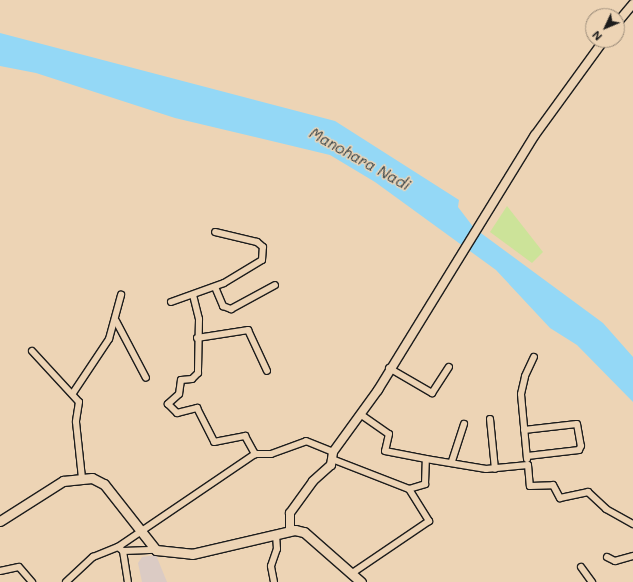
<!DOCTYPE html>
<html>
<head>
<meta charset="utf-8">
<style>
  body { margin:0 }
  #map { position:relative; width:633px; height:582px; overflow:hidden; background:#edd4b5; font-family:Mali,sans-serif }
  div>[style] { position:absolute }
  .built>* { inset:0; background:#dbcbc4 }
  .green>* { inset:0; background:#cce399 }
  .water>* { inset:0; background:#94d8f6 }
  .roads { filter:drop-shadow(1px 0 #1c1c1c) drop-shadow(-1px 0 #1c1c1c) drop-shadow(0 1px #1c1c1c) drop-shadow(0 -1px #1c1c1c) }
  .minor>* { height:6px; margin:-3px; padding:0 3px; transform-origin:3px; border-radius:3px; background:#edd4b5 }
  .tertiary>* { height:8px; margin:-4px; padding:0 4px; transform-origin:4px; border-radius:4px; background:#edd4b5 }
  .secondary>* { height:9px; margin:-4.5px; padding:0 4.5px; transform-origin:4.5px; border-radius:4.5px; background:#edd4b5 }
  span { translate:-50% -50%; white-space:nowrap; text-align:center; line-height:1.15; -webkit-text-stroke:3px #edd4b5; paint-order:stroke }
  .water-label { font-size:15px; color:#344248; font-style:italic }
  .north { position:absolute; left:585px; top:8px; width:40px; height:40px; box-sizing:border-box; background:#edd4b5; border:1px solid #998a78; border-radius:50%; rotate:226deg; font-size:11px; font-weight:700; line-height:16px; text-align:center; color:#1c1c1c }
  .north::after { content:''; display:block; margin:auto; width:14px; height:18px; background:#1c1c1c; clip-path:polygon(50% 0,100% 100%,50% 72%,0 100%) }
</style>
</head>
<body>
<div id="map">
  <div class="built">
    <i style="clip-path:polygon(156px 555px,167px 582px,142px 582px,138px 563px,142px 557px)"></i>
  </div>
  <div class="green">
    <i style="clip-path:polygon(507px 206px,543px 252px,532px 263px,490px 232px)"></i>
  </div>
  <div class="water">
    <i style="clip-path:polygon(0 33px,335px 121px,459px 200px,458px 207px,474px 228px,603px 323px,633px 357px,633px 402px,577px 345px,550px 328px,496px 270px,375px 182px,330px 155px,175px 118px,36px 73px,0 66px)"></i>
  </div>
  <div class="roads">
    <div class="minor">
      <i style="left:215px;top:287px;width:21px;rotate:67deg"></i>
      <i style="left:223px;top:306px;width:9px;rotate:21deg"></i>
      <i style="left:231px;top:309px;width:50px;rotate:-28.6deg"></i>
      <i style="left:193px;top:295px;width:25px;rotate:76deg"></i>
      <i style="left:199px;top:319px;width:54px;rotate:91.1deg"></i>
      <i style="left:198px;top:373px;width:8px;rotate:135deg"></i>
      <i style="left:192px;top:379px;width:11px;rotate:175deg"></i>
      <i style="left:181px;top:380px;width:14px;rotate:98deg"></i>
      <i style="left:179px;top:394px;width:15px;rotate:138deg"></i>
      <i style="left:168px;top:404px;width:13px;rotate:45deg"></i>
      <i style="left:177px;top:413px;width:21px;rotate:-14deg"></i>
      <i style="left:197px;top:408px;width:38px;rotate:63deg"></i>
      <i style="left:214px;top:442px;width:32px;rotate:-11deg"></i>
      <i style="left:245px;top:436px;width:21px;rotate:61deg"></i>
      <i style="left:171px;top:302px;width:56px;rotate:-19.7deg"></i>
      <i style="left:224px;top:283px;width:44px;rotate:-31.2deg"></i>
      <i style="left:262px;top:260px;width:13px;rotate:-86deg"></i>
      <i style="left:263px;top:247px;width:8px;rotate:-140deg"></i>
      <i style="left:257px;top:242px;width:43px;rotate:-166.6deg"></i>
      <i style="left:116px;top:321px;width:64px;rotate:62.2deg"></i>
      <i style="left:197px;top:338px;width:52px;rotate:-8.9deg"></i>
      <i style="left:248px;top:330px;width:45px;rotate:65.1deg"></i>
      <i style="left:32px;top:351px;width:69px;rotate:47.3deg"></i>
      <i style="left:79px;top:402px;width:20px;rotate:99deg"></i>
      <i style="left:76px;top:422px;width:56px;rotate:83.9deg"></i>
      <i style="left:389px;top:368px;width:50px;rotate:30.2deg"></i>
      <i style="left:432px;top:393px;width:31px;rotate:-57deg"></i>
      <i style="left:73px;top:393px;width:65px;rotate:-56.3deg"></i>
      <i style="left:109px;top:339px;width:46px;rotate:-74.7deg"></i>
      <i style="left:360px;top:414px;width:35px;rotate:35deg"></i>
      <i style="left:389px;top:434px;width:17px;rotate:103deg"></i>
      <i style="left:385px;top:451px;width:42px;rotate:11deg"></i>
      <i style="left:490px;top:419px;width:50px;rotate:84.3deg"></i>
      <i style="left:524px;top:430px;width:53px;rotate:-6.5deg"></i>
      <i style="left:577px;top:424px;width:22px;rotate:80deg"></i>
      <i style="left:581px;top:446px;width:4px;rotate:117deg"></i>
      <i style="left:579px;top:450px;width:52px;rotate:173.4deg"></i>
      <i style="left:332px;top:459px;width:83px;rotate:21.3deg"></i>
      <i style="left:409px;top:489px;width:38px;rotate:58deg"></i>
      <i style="left:429px;top:521px;width:94px;rotate:145.8deg"></i>
      <i style="left:527px;top:459px;width:65px;rotate:-95.3deg"></i>
      <i style="left:521px;top:394px;width:18px;rotate:-77deg"></i>
      <i style="left:525px;top:376px;width:21px;rotate:-65deg"></i>
      <i style="left:452px;top:461px;width:39px;rotate:-72deg"></i>
      <i style="left:409px;top:489px;width:17px;rotate:-17deg"></i>
      <i style="left:425px;top:484px;width:25px;rotate:-88deg"></i>
      <i style="left:426px;top:459px;width:61px;rotate:9.5deg"></i>
      <i style="left:486px;top:469px;width:42px;rotate:-5.4deg"></i>
      <i style="left:528px;top:465px;width:21px;rotate:85deg"></i>
      <i style="left:530px;top:486px;width:23px;rotate:-2deg"></i>
      <i style="left:553px;top:485px;width:15px;rotate:62deg"></i>
      <i style="left:560px;top:498px;width:29px;rotate:-12deg"></i>
      <i style="left:588px;top:492px;width:25px;rotate:43deg"></i>
      <i style="left:606px;top:509px;width:31px;rotate:29deg"></i>
      <i style="left:118px;top:547px;width:166px;rotate:-34.2deg"></i>
      <i style="left:255px;top:454px;width:16px"></i>
      <i style="left:271px;top:454px;width:37px;rotate:-20deg"></i>
      <i style="left:306px;top:441px;width:29px;rotate:22deg"></i>
      <i style="left:123px;top:551px;width:31px;rotate:81deg"></i>
      <i style="left:607px;top:557px;width:9px;rotate:27deg"></i>
      <i style="left:615px;top:561px;width:19px;rotate:-16deg"></i>
      <i style="left:581px;top:567px;width:19px;rotate:54deg"></i>
      <i style="left:0;top:571px;width:19px;rotate:-12deg"></i>
      <i style="left:19px;top:567px;width:20px;rotate:49deg"></i>
      <i style="left:66px;top:582px;width:37px;rotate:-43deg"></i>
      <i style="left:93px;top:557px;width:27px;rotate:-22deg"></i>
      <i style="left:118px;top:547px;width:6px;rotate:39deg"></i>
      <i style="left:123px;top:551px;width:33px;rotate:-2deg"></i>
      <i style="left:274px;top:582px;width:16px;rotate:-101deg"></i>
      <i style="left:271px;top:566px;width:18px;rotate:-71deg"></i>
      <i style="left:277px;top:549px;width:14px;rotate:-94deg"></i>
    </div>
    <div class="tertiary">
      <i style="left:617px;top:23px;width:25px;rotate:-50deg"></i>
      <i style="left:290px;top:529px;width:16px;rotate:-90deg"></i>
      <i style="left:290px;top:513px;width:39px;rotate:-54deg"></i>
      <i style="left:313px;top:481px;width:24px;rotate:-42deg"></i>
      <i style="left:331px;top:465px;width:13px;rotate:-81deg"></i>
      <i style="left:333px;top:452px;width:77px;rotate:-54deg"></i>
      <i style="left:378px;top:390px;width:299px;rotate:-58.4deg"></i>
      <i style="left:535px;top:135px;width:117px;rotate:-54deg"></i>
    </div>
    <div class="secondary">
      <i style="left:0;top:521px;width:75px;rotate:-32.4deg"></i>
      <i style="left:63px;top:481px;width:29px;rotate:-6deg"></i>
      <i style="left:92px;top:478px;width:13px;rotate:27deg"></i>
      <i style="left:104px;top:484px;width:84px;rotate:51.8deg"></i>
      <i style="left:156px;top:550px;width:36px;rotate:6deg"></i>
      <i style="left:192px;top:554px;width:106px;rotate:-13.1deg"></i>
      <i style="left:295px;top:530px;width:9px;rotate:13deg"></i>
      <i style="left:304px;top:532px;width:76px;rotate:41.3deg"></i>
    </div>
  </div>
  <div class="water-label">
    <span style="left:360px;top:159px;rotate:29deg">Manohara Nadi</span>
  </div>
  <div class="north">N</div>
</div>
</body>
</html>
